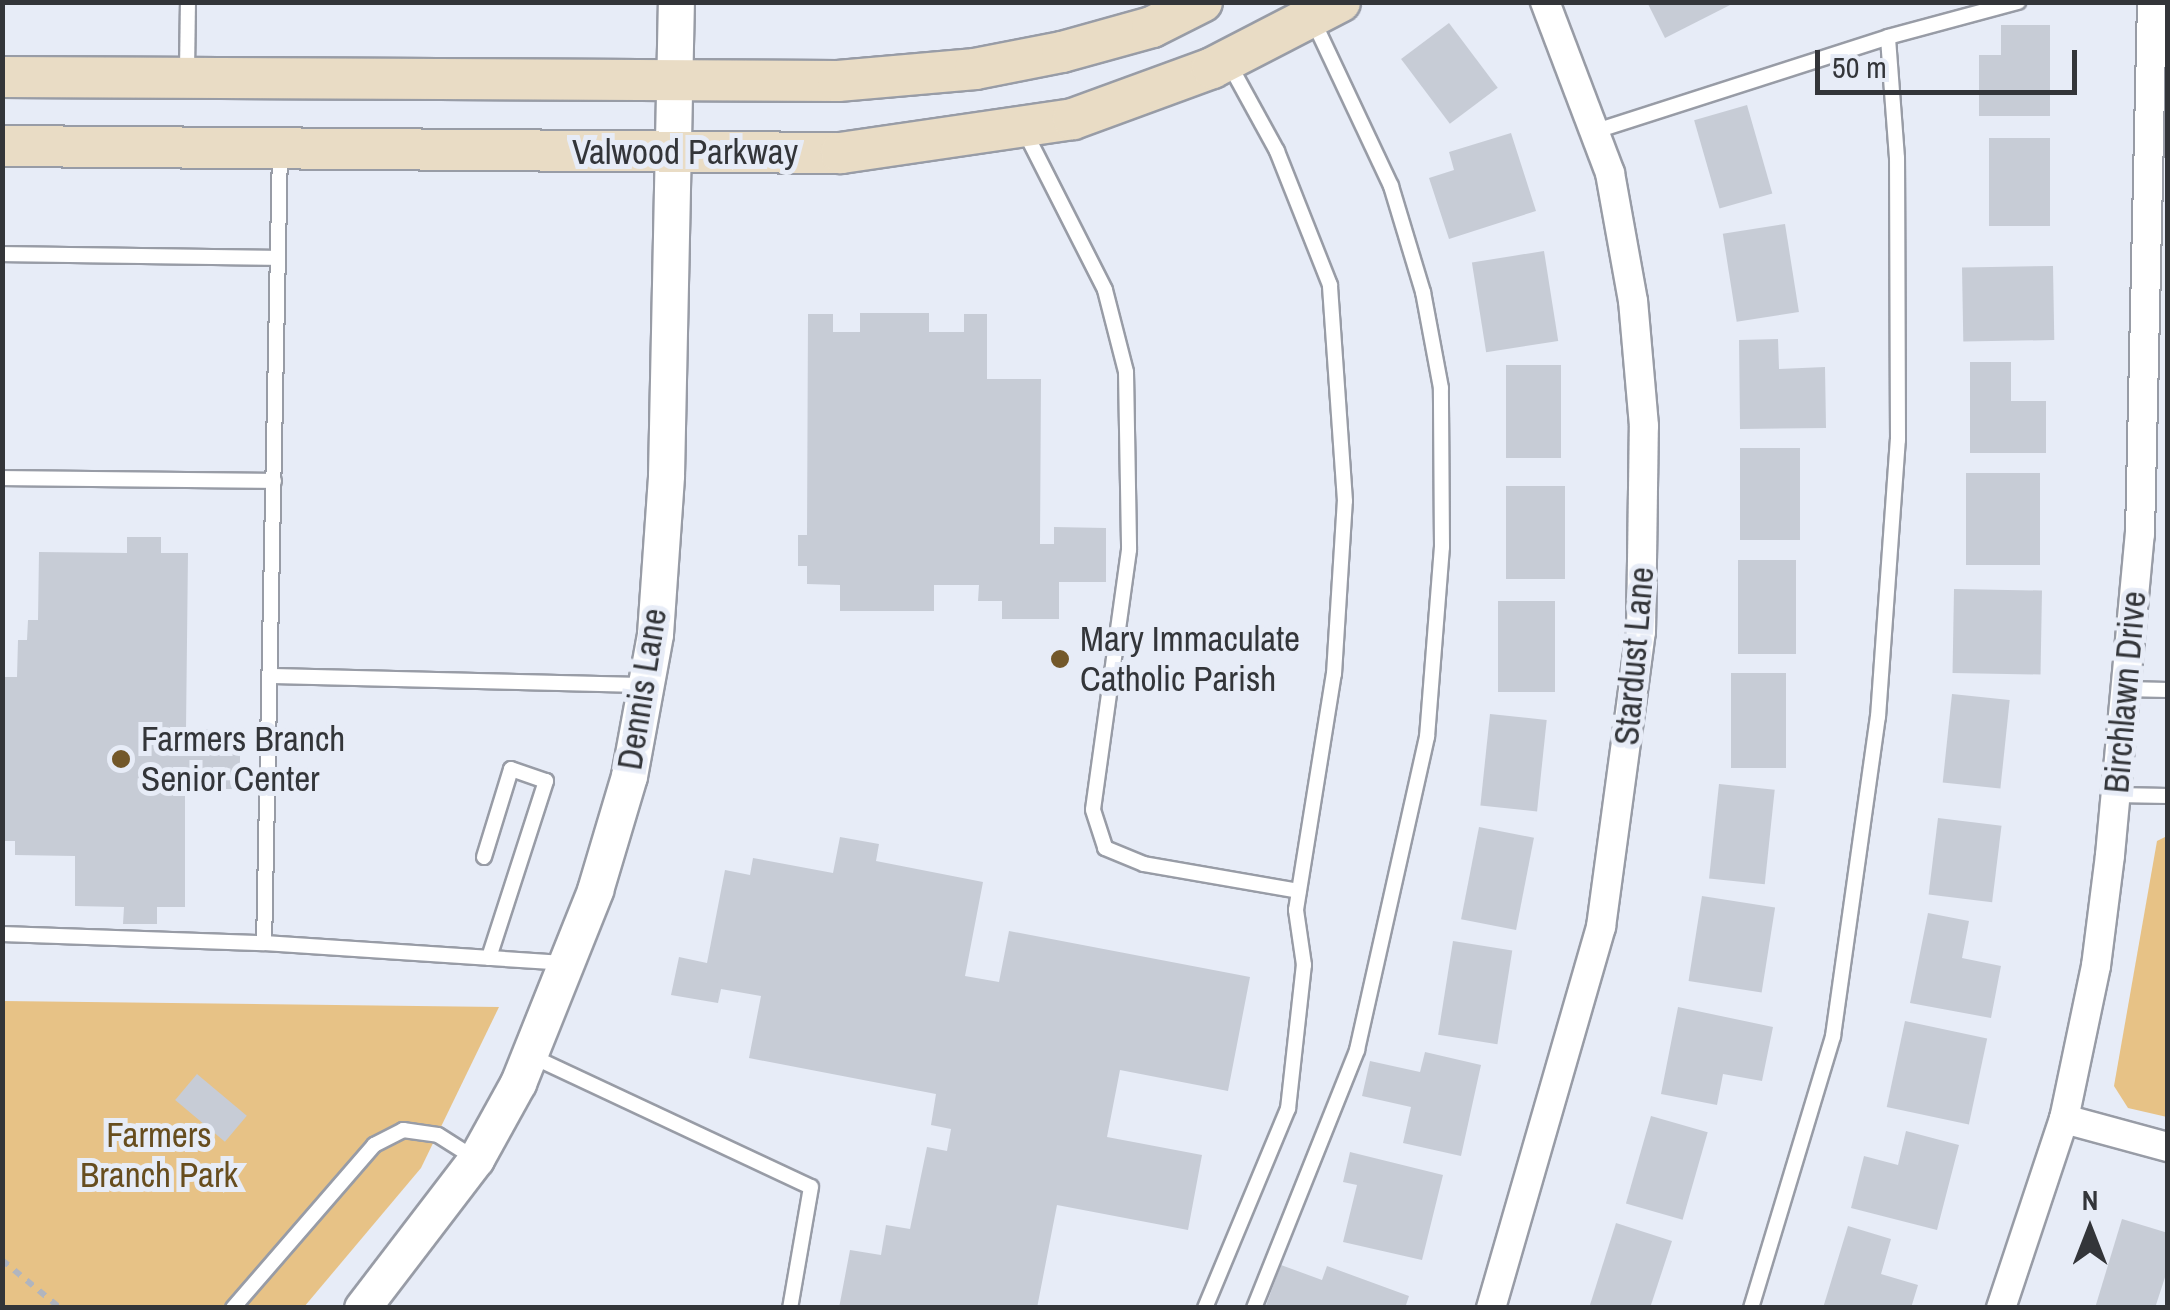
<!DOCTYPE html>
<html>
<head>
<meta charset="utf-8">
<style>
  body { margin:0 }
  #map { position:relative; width:2170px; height:1310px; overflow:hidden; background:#e7ecf7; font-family:"Archivo Narrow",sans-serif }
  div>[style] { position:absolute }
  .green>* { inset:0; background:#e7c286 }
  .building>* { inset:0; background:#c7ccd6; transform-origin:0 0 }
  .path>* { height:6px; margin-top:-3px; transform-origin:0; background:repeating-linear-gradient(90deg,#b1b5be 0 8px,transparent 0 16px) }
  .roads { filter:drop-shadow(2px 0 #989ca6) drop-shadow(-2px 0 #989ca6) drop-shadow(0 2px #989ca6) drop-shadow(0 -2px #989ca6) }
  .service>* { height:14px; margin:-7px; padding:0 7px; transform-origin:7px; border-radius:7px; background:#fff }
  .minor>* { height:28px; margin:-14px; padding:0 14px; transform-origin:14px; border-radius:14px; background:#fff }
  .tertiary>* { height:35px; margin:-17.5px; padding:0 17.5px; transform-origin:17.5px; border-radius:17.5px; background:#fff }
  .secondary>* { height:40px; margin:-20px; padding:0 20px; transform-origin:20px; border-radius:20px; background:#e9dcc5 }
  .dots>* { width:28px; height:28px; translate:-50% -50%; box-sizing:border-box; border:5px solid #e7ecf7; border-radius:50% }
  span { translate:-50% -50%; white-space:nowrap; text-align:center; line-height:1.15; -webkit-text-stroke:10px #e7ecf7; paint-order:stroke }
  .street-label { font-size:35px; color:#333539 }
  .poi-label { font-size:35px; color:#333539 }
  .left { translate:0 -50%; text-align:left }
  .park-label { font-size:35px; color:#674d1e }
  .frame { position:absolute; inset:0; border:5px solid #333539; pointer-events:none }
  .north { position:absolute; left:2040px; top:1180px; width:100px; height:100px; -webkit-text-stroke:8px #e7ecf7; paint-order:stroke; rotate:0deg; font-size:28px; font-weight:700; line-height:40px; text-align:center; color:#333539 }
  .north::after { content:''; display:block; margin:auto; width:35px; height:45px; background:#333539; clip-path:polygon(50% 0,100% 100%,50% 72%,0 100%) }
  .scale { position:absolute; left:1815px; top:50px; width:262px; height:45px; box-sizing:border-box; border:5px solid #333539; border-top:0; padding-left:12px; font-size:30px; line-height:35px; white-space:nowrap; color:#333539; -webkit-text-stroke:8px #e7ecf7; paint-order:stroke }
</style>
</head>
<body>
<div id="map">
  <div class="green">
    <i style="clip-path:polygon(2167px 836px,2167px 1117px,2128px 1108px,2114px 1086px,2157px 841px)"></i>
    <i style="clip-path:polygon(3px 1001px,499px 1007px,421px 1168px,304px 1307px,3px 1308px)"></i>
  </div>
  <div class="building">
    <i style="clip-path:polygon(1647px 2px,1736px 2px,1665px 38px)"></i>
    <i style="left:1449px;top:23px;width:81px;height:60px;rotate:53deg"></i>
    <i style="clip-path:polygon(2001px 25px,2050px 25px,2050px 116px,1979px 116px,1979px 55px,2001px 55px)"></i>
    <i style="left:1747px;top:105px;width:92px;height:55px;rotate:74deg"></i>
    <i style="clip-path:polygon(1511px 133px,1536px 211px,1449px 239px,1429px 178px,1454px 170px,1449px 152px)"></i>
    <i style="left:1989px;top:138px;width:61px;height:88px"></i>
    <i style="left:1785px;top:224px;width:89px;height:63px;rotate:81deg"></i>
    <i style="left:1544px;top:251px;width:91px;height:73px;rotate:81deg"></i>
    <i style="left:2053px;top:266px;width:74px;height:91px;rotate:89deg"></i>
    <i style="clip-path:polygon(860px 313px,929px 313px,929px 332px,964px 332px,964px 314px,987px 314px,987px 379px,1041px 379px,1040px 544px,1054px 544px,1054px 527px,1106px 528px,1106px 582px,1059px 582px,1059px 619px,1002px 619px,1002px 601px,978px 601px,979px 585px,934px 585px,934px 611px,840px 611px,840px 585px,807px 584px,807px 566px,798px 566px,798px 535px,807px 535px,808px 314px,833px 314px,833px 332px,860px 332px)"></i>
    <i style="clip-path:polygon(1778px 339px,1779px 369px,1825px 367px,1826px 428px,1740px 429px,1739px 340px)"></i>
    <i style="clip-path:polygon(1970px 362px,2011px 362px,2011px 401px,2046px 401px,2046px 453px,1970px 453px)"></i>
    <i style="left:1506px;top:365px;width:55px;height:93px"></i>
    <i style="left:1740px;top:448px;width:60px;height:92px"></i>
    <i style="left:1966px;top:473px;width:74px;height:92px"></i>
    <i style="left:1506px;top:486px;width:59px;height:93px"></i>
    <i style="clip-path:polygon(127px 537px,161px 537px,161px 553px,188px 553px,186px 729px,240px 730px,240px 789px,185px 789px,185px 907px,157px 907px,157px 924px,123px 924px,124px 907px,75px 906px,75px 856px,15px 855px,15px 841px,2px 841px,2px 677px,17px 677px,18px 640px,27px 640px,28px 620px,38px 620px,39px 552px,127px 553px)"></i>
    <i style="left:1738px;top:560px;width:58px;height:94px"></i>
    <i style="left:1954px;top:589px;width:88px;height:84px;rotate:1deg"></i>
    <i style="left:1498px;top:601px;width:57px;height:91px"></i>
    <i style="left:1731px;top:673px;width:55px;height:95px"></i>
    <i style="left:1952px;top:694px;width:58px;height:89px;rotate:6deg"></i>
    <i style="left:1490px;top:714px;width:57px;height:92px;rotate:6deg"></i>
    <i style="left:1719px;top:784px;width:56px;height:95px;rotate:6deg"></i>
    <i style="left:1938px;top:818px;width:64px;height:77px;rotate:7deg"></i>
    <i style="left:1479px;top:827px;width:56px;height:94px;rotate:11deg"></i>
    <i style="clip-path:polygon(840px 837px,879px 844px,876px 861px,983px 882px,965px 976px,999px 982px,1009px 931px,1250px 977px,1228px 1091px,1120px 1070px,1107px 1137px,1202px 1155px,1188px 1230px,1057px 1205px,1037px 1308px,839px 1308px,850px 1250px,881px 1255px,886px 1225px,910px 1229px,927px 1147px,947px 1151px,951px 1129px,931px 1125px,936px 1094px,749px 1058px,761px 996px,721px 989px,718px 1003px,671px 995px,679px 957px,707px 963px,725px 870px,750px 875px,753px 858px,833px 873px)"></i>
    <i style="left:1702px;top:896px;width:74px;height:86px;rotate:9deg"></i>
    <i style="clip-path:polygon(1928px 913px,1969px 921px,1962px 958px,2001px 966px,1991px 1018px,1910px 1003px)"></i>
    <i style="left:1453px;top:941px;width:60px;height:95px;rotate:9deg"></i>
    <i style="clip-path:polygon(1678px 1007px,1773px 1027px,1762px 1081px,1723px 1074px,1717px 1105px,1661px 1094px)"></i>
    <i style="left:1905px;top:1021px;width:84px;height:88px;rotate:12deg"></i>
    <i style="clip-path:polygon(1425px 1052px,1481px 1065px,1461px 1156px,1403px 1143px,1411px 1107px,1362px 1096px,1370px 1061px,1420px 1072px)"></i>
    <i style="left:197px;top:1074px;width:65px;height:34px;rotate:40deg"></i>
    <i style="left:1651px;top:1116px;width:59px;height:91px;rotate:16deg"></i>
    <i style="clip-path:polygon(1906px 1131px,1959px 1145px,1937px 1230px,1851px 1208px,1864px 1156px,1898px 1165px)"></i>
    <i style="clip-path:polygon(1350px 1152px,1443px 1175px,1422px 1260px,1343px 1242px,1357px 1185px,1343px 1182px)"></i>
    <i style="clip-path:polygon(2122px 1219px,2168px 1233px,2168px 1268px,2155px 1308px,2095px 1308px)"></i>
    <i style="clip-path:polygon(1616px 1223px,1672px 1241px,1650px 1308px,1589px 1308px)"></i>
    <i style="clip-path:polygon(1848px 1226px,1891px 1239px,1881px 1274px,1918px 1285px,1911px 1308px,1823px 1308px)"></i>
    <i style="clip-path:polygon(1281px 1265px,1322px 1280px,1327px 1266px,1409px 1296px,1405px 1308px,1265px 1308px)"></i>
  </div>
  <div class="path">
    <i style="left:2px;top:1260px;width:75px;rotate:39.6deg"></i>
  </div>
  <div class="roads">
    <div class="service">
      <i style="left:187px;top:72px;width:70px;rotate:-89.2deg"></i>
      <i style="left:1024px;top:130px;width:179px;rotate:63.1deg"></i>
      <i style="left:1105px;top:290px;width:85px;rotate:75.6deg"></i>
      <i style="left:1126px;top:372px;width:178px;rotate:89deg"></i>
      <i style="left:1129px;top:550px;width:262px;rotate:97.9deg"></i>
      <i style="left:1093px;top:810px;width:40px;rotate:72deg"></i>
      <i style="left:1105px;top:848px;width:42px;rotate:22.3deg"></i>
      <i style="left:1144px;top:864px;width:157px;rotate:9.9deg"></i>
      <i style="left:1596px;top:131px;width:307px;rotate:-17.8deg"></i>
      <i style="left:1888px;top:37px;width:135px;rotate:-15.1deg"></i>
      <i style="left:280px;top:149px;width:794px;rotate:91.15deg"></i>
      <i style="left:264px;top:943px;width:300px;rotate:3.8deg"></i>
      <i style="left:2px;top:254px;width:275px;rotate:0.8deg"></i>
      <i style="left:2px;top:478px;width:272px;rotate:0.6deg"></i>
      <i style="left:270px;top:676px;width:374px;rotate:1.4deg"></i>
      <i style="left:2125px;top:689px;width:43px;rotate:1.3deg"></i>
      <i style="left:2116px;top:795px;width:52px;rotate:1.1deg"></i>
      <i style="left:484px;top:857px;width:92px;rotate:-72.9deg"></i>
      <i style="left:511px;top:769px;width:37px;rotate:19deg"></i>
      <i style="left:546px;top:781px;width:186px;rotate:107.9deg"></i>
      <i style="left:2px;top:934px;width:262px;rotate:2deg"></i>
      <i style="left:529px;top:1055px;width:311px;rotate:25.1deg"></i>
      <i style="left:811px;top:1187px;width:123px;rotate:99.8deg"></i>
      <i style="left:233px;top:1308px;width:216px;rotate:-49.1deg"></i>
      <i style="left:374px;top:1145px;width:33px;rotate:-27deg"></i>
      <i style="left:403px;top:1130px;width:35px;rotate:8deg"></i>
      <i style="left:438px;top:1135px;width:45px;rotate:32.3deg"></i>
      <i style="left:1205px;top:1308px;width:216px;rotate:-67.4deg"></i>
      <i style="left:1288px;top:1109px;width:145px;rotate:-83.7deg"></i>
      <i style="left:1304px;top:965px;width:56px;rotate:-98.3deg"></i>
      <i style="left:1296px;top:910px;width:239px;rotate:-80.9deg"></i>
      <i style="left:1334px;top:674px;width:173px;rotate:-86.4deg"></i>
      <i style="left:1345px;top:501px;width:217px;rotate:-94deg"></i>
      <i style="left:1330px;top:285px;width:144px;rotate:-111.6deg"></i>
      <i style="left:1277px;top:151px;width:102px;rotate:-118.8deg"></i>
      <i style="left:1254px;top:1308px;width:278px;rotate:-68.2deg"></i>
      <i style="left:1357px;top:1050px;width:321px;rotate:-77.4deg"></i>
      <i style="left:1427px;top:737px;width:191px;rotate:-85.5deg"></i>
      <i style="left:1442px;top:547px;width:159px;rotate:-90.4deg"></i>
      <i style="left:1441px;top:388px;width:98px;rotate:-100.6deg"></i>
      <i style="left:1423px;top:292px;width:111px;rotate:-106.8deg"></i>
      <i style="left:1391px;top:186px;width:183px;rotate:-115.2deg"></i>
      <i style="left:1751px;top:1308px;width:284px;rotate:-73.2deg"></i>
      <i style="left:1833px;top:1036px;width:322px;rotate:-82deg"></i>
      <i style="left:1878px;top:717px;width:278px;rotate:-85.9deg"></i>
      <i style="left:1898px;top:440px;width:282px;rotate:-90.2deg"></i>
      <i style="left:1897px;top:158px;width:121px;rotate:-94.3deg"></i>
    </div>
    <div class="minor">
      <i style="left:2064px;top:1119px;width:108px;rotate:15.1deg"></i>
      <i style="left:1491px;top:1308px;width:397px;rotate:-73.9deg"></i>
      <i style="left:1601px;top:927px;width:298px;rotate:-82.3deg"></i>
      <i style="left:1641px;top:632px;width:206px;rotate:-89.2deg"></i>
      <i style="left:1644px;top:426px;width:125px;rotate:-95deg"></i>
      <i style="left:1633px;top:301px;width:130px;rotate:-100.2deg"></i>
      <i style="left:1610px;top:173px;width:183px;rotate:-110.8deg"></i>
      <i style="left:2001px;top:1308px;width:199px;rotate:-71.6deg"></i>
      <i style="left:2064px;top:1119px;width:156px;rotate:-78.2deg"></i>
      <i style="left:2096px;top:966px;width:112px;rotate:-82.8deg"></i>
      <i style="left:2110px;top:855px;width:322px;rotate:-84.7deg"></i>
      <i style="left:2140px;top:534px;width:532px;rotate:-88.71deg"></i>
    </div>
    <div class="tertiary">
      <i style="left:362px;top:1308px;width:188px;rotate:-52.6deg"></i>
      <i style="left:476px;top:1159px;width:87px;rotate:-61.1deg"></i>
      <i style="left:518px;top:1083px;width:208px;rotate:-68.2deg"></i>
      <i style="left:595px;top:890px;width:119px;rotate:-73.4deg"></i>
      <i style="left:629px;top:776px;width:144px;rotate:-79.6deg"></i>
      <i style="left:655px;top:634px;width:159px;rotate:-86deg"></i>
      <i style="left:666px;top:475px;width:473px;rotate:-88.8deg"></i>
    </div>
    <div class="secondary">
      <i style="left:2px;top:77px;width:836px;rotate:0.27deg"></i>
      <i style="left:838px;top:81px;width:138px;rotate:-5deg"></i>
      <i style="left:975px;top:69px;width:89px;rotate:-11.1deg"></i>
      <i style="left:1062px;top:52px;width:93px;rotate:-15.5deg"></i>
      <i style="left:1152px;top:27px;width:56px;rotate:-26.6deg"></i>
      <i style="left:2px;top:146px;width:839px;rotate:0.48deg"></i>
      <i style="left:841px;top:153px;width:234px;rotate:-8.3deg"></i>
      <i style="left:1073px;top:119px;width:148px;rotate:-20.1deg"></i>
      <i style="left:1212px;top:68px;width:144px;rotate:-27.3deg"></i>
    </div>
  </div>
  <div class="dots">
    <i style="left:1060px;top:659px;background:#73582a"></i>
    <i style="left:121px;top:759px;background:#73582a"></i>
  </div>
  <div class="street-label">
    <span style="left:685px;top:152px">Valwood Parkway</span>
    <span style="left:1634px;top:656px;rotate:-85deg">Stardust Lane</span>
    <span style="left:642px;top:689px;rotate:-81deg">Dennis Lane</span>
    <span style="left:2125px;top:692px;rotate:-85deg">Birchlawn Drive</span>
  </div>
  <div class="poi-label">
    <span class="left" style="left:1080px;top:659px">Mary Immaculate<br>Catholic Parish</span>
    <span class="left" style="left:141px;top:759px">Farmers Branch<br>Senior Center</span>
  </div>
  <div class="park-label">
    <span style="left:159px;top:1155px">Farmers<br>Branch Park</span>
  </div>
  <div class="frame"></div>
  <div class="north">N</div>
  <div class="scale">50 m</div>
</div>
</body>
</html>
